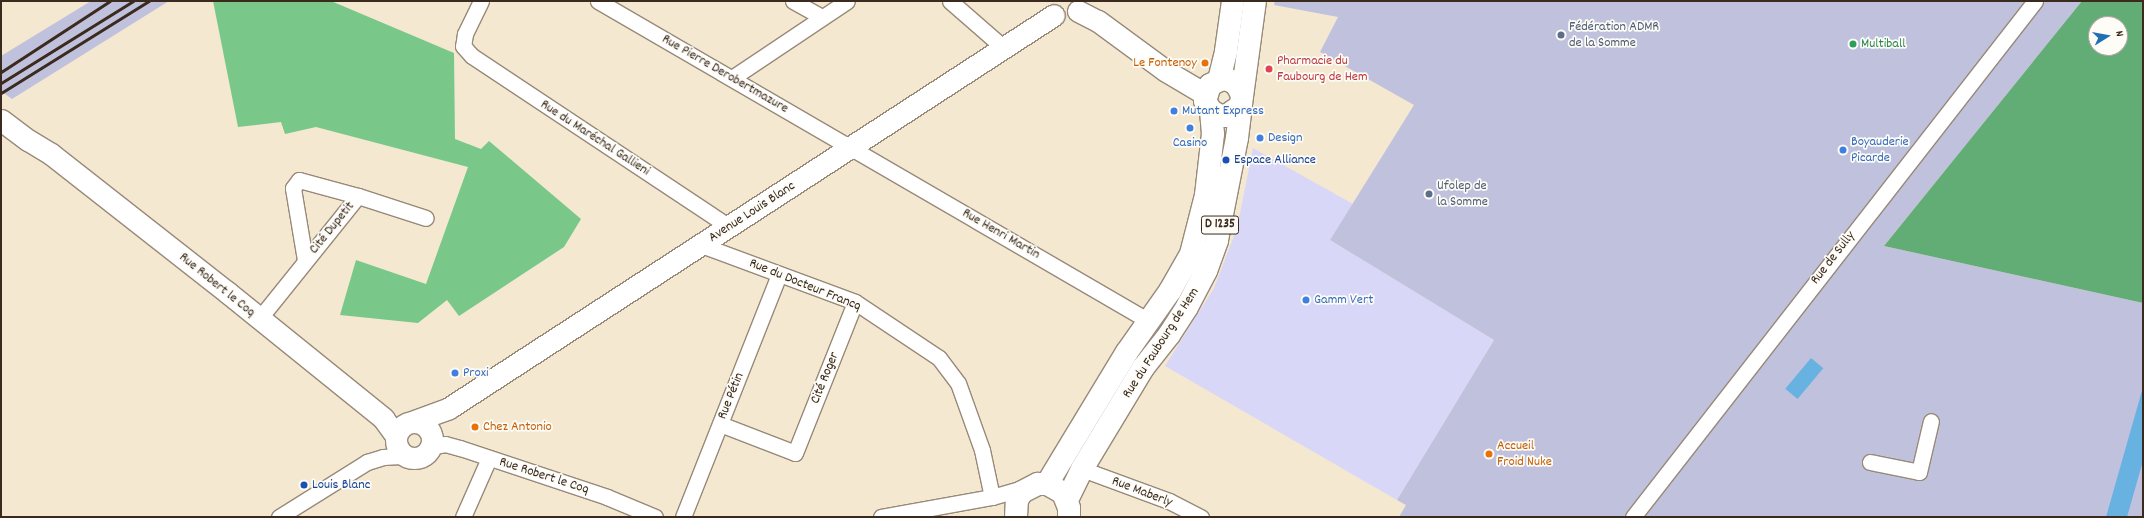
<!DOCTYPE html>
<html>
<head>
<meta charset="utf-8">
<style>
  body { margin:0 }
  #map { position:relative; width:2144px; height:518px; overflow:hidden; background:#f4e8d1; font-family:Dekko,sans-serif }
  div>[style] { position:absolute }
  .built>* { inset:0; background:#d9d7f8 }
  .industrial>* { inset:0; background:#c0c2dd }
  .green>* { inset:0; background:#79c889 }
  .forest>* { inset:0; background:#62ac75 }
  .water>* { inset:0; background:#67b2e0; transform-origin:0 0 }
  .roads { filter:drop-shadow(1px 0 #988978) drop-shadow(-1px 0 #988978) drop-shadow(0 1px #988978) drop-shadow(0 -1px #988978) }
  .street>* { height:15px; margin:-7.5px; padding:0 7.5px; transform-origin:7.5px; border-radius:7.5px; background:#fff }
  .secondary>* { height:21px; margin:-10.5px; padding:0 10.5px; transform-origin:10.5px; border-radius:10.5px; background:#fff }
  .secondary>.ring { margin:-10.5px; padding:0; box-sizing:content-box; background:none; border:21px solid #fff; border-radius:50% }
  .primary>* { height:22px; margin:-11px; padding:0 11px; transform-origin:11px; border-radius:11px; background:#fff }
  .rail>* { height:3px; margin:-1.5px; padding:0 1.5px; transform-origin:1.5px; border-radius:1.5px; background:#3b2a1e }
  .dots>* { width:11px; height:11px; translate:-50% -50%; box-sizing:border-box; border:2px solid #fdfcf7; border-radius:50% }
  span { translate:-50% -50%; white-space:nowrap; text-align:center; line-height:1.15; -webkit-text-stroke:3.5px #fdfcf7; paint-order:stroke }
  .shield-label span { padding:1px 3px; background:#fdfcf7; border:1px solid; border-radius:3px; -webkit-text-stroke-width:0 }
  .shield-label { font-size:13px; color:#3b2a1e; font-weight:700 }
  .service-label { font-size:14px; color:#4e5e75 }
  .left { translate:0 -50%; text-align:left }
  .leisure-label { font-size:14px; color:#27864d }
  .health-label { font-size:14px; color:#be3a42 }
  .food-label { font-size:14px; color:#c56008 }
  .right { translate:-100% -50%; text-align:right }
  .street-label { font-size:14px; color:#3b2a1e }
  .shop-label { font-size:14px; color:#366cbe }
  .transit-label { font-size:14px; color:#164399 }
  .frame { position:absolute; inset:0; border:2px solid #3b2a1e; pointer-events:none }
  .north { position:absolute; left:2088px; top:16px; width:40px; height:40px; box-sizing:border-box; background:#fdfcf7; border:1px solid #afa8a0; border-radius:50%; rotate:79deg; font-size:11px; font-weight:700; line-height:16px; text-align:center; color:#3b2a1e }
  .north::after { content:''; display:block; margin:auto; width:14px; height:18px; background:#1f6fb2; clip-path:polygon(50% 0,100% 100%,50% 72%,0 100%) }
</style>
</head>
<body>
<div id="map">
  <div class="built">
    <i style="clip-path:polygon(1253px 148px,1353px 204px,1330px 240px,1494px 340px,1397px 500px,1165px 366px,1214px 288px,1237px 228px)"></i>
  </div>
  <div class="industrial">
    <i style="clip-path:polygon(91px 1px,169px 1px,12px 99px,1px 91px,1px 56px)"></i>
    <i style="clip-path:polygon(1275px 1px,2082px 1px,1884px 246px,2143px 303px,2143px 517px,1399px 517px,1406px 505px,1397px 500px,1494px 340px,1330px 240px,1414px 105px,1320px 52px,1338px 17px,1274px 5px)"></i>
  </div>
  <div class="green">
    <i style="clip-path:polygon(213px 1px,331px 1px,454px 53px,455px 139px,481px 149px,489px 141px,581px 219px,564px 247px,459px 316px,447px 300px,418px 323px,340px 315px,356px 260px,426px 284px,468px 167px,316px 127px,285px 134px,281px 122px,238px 127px)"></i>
  </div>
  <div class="forest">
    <i style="clip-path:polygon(evenodd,2082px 1px,2143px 1px,2143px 303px,1884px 246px,2082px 1px,2096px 24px,2120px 24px,2120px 48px,2096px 48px,2096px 24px)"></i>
  </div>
  <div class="water">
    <i style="left:1811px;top:358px;width:16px;height:40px;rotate:40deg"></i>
    <i style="clip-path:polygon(2143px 387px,2143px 461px,2127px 517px,2106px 517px)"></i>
  </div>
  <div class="roads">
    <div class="street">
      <i style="left:481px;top:1px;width:37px;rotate:116deg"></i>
      <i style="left:465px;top:34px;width:12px;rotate:99deg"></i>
      <i style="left:463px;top:46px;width:13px;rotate:48deg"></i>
      <i style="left:472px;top:56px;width:309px;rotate:33.6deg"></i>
      <i style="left:598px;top:1px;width:637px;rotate:30.15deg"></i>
      <i style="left:793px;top:1px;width:33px;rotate:29deg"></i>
      <i style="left:950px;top:1px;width:73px;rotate:41.1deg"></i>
      <i style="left:732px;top:78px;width:138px;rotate:-33.8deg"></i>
      <i style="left:701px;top:245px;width:164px;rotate:20.3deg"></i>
      <i style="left:855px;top:302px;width:101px;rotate:33.7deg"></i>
      <i style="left:939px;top:358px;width:31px;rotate:53deg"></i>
      <i style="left:958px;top:383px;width:71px;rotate:70.3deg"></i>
      <i style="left:982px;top:450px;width:48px;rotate:78deg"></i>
      <i style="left:305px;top:260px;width:73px;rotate:-99.5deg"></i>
      <i style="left:293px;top:188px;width:10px;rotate:-53deg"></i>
      <i style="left:299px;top:180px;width:61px;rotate:15.2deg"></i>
      <i style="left:358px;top:196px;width:71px;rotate:17.9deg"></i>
      <i style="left:259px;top:319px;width:158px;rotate:-51.2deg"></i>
      <i style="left:720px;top:424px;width:80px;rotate:21.1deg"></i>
      <i style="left:795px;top:453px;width:162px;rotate:-68.3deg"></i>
      <i style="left:431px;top:447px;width:14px;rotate:-12deg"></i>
      <i style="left:445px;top:444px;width:16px;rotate:15deg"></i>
      <i style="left:460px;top:448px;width:155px;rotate:18.4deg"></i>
      <i style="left:607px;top:497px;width:52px;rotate:22.6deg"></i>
      <i style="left:1870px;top:462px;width:50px;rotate:11.5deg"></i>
      <i style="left:1919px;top:472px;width:52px;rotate:-76.8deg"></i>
      <i style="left:1082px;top:469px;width:93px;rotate:20.2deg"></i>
      <i style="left:1169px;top:501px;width:36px;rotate:27deg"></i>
      <i style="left:279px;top:517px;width:104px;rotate:-32deg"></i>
      <i style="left:367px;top:462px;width:17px;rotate:-17deg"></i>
      <i style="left:383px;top:457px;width:22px;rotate:-3deg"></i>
      <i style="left:463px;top:517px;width:64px;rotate:-66.2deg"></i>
      <i style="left:683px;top:517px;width:261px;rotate:-68.4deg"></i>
      <i style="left:881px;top:517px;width:113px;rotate:-10.2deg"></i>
      <i style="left:992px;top:497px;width:37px;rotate:-16deg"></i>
      <i style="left:1633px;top:517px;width:654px;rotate:-52.08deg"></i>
    </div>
    <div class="secondary">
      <i style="left:1078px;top:11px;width:22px;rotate:27deg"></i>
      <i style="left:1098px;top:21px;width:84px;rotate:36.3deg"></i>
      <i style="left:1166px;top:71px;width:45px;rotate:30.5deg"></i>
      <i style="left:1px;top:120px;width:34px;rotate:37deg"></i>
      <i style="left:28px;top:140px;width:27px;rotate:31deg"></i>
      <i style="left:51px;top:154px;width:224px;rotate:38.1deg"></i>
      <i style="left:227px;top:292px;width:201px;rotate:38.9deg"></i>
      <i style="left:383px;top:418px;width:22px;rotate:54deg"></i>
      <i style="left:414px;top:421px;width:37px;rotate:-20deg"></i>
      <i style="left:449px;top:408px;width:721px;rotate:-33.01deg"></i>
      <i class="ring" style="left:396px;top:422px;width:15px;height:15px"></i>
    </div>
    <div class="primary">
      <i style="left:1219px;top:80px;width:30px;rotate:-76deg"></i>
      <i style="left:1226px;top:51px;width:50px;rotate:-82deg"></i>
      <i style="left:1242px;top:95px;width:11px;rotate:-117deg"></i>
      <i style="left:1237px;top:85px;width:9px;rotate:-148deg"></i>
      <i style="left:1229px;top:80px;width:7px;rotate:-172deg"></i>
      <i style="left:1222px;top:79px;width:13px;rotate:153deg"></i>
      <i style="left:1210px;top:85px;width:17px;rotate:107deg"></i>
      <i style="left:1205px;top:101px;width:12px;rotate:59deg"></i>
      <i style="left:1211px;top:111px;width:11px;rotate:27deg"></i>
      <i style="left:1221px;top:116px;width:5px"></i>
      <i style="left:1226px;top:116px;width:14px;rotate:-34deg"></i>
      <i style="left:1238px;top:108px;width:5px;rotate:-53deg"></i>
      <i style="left:1241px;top:104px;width:104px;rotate:-82.3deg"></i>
      <i style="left:1047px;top:484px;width:154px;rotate:-58.8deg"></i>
      <i style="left:1127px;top:352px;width:75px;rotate:-54.8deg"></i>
      <i style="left:1170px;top:291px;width:43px;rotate:-60.4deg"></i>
      <i style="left:1191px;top:254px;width:61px;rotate:-75.7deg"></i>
      <i style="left:1206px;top:195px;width:61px;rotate:-83.5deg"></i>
      <i style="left:1213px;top:134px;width:23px;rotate:-95deg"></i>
      <i style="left:1067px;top:500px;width:34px;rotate:-64deg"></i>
      <i style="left:1082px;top:469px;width:118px;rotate:-58.9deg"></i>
      <i style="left:1143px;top:368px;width:42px;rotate:-51.8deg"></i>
      <i style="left:1169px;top:335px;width:33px;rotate:-57deg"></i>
      <i style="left:1187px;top:307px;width:41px;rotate:-62.2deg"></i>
      <i style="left:1206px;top:271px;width:33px;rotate:-70deg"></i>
      <i style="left:1217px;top:240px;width:104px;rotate:-78.9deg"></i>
      <i style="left:1237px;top:138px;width:34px;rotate:-83deg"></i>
      <i style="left:1016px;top:517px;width:17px;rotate:-87deg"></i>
      <i style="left:1017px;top:500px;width:9px;rotate:-58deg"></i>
      <i style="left:1022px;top:492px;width:18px;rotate:-27deg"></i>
      <i style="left:1038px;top:484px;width:9px"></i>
      <i style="left:1047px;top:484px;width:18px;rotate:29deg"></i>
      <i style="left:1063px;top:493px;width:16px;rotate:68deg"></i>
      <i style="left:1069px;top:508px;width:9px;rotate:90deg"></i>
    </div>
  </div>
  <div class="rail">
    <i style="left:1px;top:72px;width:130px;rotate:-33.1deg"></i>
    <i style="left:1px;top:83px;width:155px;rotate:-31.8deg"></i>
    <i style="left:1px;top:93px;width:174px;rotate:-31.9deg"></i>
  </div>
  <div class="dots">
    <i style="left:1561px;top:35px;background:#5c6f8a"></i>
    <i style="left:1853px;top:44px;background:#2e9e5b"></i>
    <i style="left:1205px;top:63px;background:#e8710a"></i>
    <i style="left:1269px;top:69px;background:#e0444e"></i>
    <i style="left:1174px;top:111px;background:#3f7fe0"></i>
    <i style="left:1190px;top:128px;background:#3f7fe0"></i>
    <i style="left:1260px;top:138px;background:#3f7fe0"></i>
    <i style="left:1843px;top:150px;background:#3f7fe0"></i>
    <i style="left:1226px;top:160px;background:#1a4fb4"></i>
    <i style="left:1429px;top:194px;background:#5c6f8a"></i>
    <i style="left:1306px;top:300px;background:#3f7fe0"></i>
    <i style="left:455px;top:373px;background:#3f7fe0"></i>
    <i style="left:475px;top:427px;background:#e8710a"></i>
    <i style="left:1489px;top:454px;background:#e8710a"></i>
    <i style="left:304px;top:485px;background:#1a4fb4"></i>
  </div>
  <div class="shield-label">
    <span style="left:1220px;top:225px">D 1235</span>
  </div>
  <div class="service-label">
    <span class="left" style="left:1569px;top:35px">Fédération ADMR<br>de la Somme</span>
    <span class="left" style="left:1437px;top:194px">Ufolep de<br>la Somme</span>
  </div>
  <div class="leisure-label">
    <span class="left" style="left:1861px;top:44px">Multiball</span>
  </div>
  <div class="health-label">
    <span class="left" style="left:1277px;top:69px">Pharmacie du<br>Faubourg de Hem</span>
  </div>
  <div class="food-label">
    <span class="right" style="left:1197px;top:63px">Le Fontenoy</span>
    <span class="left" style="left:483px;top:427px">Chez Antonio</span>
    <span class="left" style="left:1497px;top:454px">Accueil<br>Froid Nuke</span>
  </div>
  <div class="street-label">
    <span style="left:725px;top:74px;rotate:30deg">Rue Pierre Derobertmazure</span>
    <span style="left:595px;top:138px;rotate:33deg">Rue du Maréchal Gallieni</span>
    <span style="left:752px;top:212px;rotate:-33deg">Avenue Louis Blanc</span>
    <span style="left:332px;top:228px;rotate:-51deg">Cité Dupetit</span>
    <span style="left:1001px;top:234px;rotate:30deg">Rue Henri Martin</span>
    <span style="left:1833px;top:258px;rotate:-52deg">Rue de Sully</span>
    <span style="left:217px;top:285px;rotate:39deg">Rue Robert le Coq</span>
    <span style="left:805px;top:285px;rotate:22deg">Rue du Docteur Francq</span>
    <span style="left:1161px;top:343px;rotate:-57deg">Rue du Faubourg de Hem</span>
    <span style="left:825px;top:378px;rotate:-68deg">Cité Roger</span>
    <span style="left:731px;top:396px;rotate:-68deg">Rue Pétin</span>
    <span style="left:544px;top:476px;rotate:18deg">Rue Robert le Coq</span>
    <span style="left:1142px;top:492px;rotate:21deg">Rue Maberly</span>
  </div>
  <div class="shop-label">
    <span class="left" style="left:1182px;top:111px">Mutant Express</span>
    <span class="left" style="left:1268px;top:138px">Design</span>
    <span class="left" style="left:1851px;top:150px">Boyauderie<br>Picarde</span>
    <span style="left:1190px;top:143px">Casino</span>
    <span class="left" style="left:1314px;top:300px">Gamm Vert</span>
    <span class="left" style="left:463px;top:373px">Proxi</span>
  </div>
  <div class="transit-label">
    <span class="left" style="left:1234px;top:160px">Espace Alliance</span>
    <span class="left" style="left:312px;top:485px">Louis Blanc</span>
  </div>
  <div class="frame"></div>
  <div class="north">N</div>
</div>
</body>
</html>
